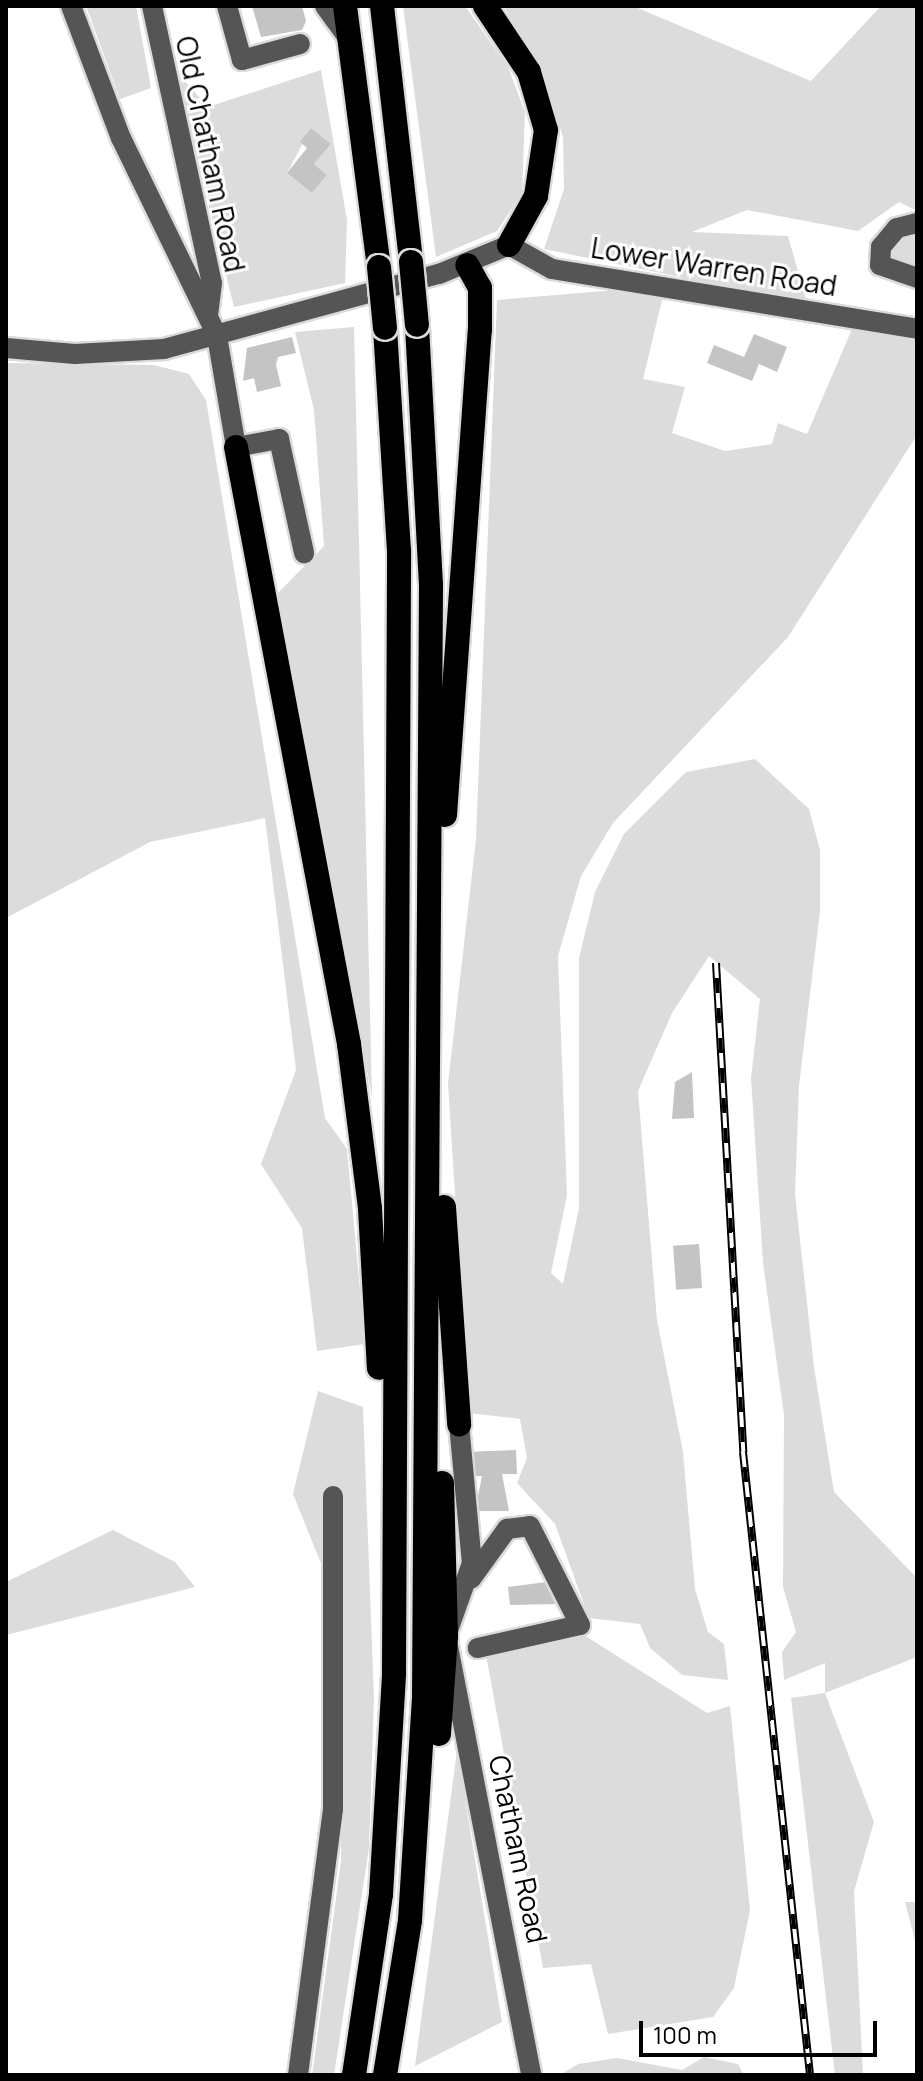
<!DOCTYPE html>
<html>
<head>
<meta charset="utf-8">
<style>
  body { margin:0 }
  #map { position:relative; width:923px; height:2081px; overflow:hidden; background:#fff; font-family:Manrope,sans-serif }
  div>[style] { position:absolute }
  .green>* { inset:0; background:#dcdcdc }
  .building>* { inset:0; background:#c4c4c4; transform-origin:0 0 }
  .roads { filter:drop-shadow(2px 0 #dbdbdb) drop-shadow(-2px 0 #dbdbdb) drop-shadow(0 2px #dbdbdb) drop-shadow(0 -2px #dbdbdb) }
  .minor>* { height:20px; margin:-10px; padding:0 10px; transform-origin:10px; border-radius:10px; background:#555 }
  .highway>* { height:24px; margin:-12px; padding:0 12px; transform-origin:12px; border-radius:12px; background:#000 }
  .rail>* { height:8px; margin-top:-4px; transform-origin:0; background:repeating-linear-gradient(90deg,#fff 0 15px,#000 0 30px); box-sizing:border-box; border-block:2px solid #000 }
  .bridges { filter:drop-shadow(2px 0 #dbdbdb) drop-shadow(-2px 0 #dbdbdb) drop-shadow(0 2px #dbdbdb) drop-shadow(0 -2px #dbdbdb) }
  .highway-bridge>* { height:24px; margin:-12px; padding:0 12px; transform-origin:12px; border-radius:12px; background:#000 }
  span { translate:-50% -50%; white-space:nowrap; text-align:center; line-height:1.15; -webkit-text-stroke:6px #fff; paint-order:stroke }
  .street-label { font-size:28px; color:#000 }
  .frame { position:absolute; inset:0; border:8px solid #000; pointer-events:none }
  .scale { position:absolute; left:639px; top:2021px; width:238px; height:36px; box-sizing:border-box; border:4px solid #000; border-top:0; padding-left:10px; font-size:24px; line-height:28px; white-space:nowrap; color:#000; -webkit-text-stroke:6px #fff; paint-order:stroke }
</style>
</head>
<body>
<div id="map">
  <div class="green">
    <i style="clip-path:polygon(86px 6px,136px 6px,151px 88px,120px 99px)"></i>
    <i style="clip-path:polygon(403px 6px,465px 6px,508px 67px,525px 112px,522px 193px,497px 231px,436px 257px)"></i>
    <i style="clip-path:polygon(504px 6px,633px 6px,811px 81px,881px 6px,917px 6px,917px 211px,899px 202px,858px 231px,747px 210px,692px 232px,788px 236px,807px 303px,544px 249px,564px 189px,563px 137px,541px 73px)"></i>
    <i style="clip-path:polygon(evenodd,175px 70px,208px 107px,321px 70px,347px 220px,345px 283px,234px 307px,175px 70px,311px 128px,331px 144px,314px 164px,327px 175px,312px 193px,287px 173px,311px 128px)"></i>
    <i style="clip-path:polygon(917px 232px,917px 267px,890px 258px,897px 241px)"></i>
    <i style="clip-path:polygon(640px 288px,663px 296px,643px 379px,685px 387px,672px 433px,725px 451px,772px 444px,778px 423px,807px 434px,855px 322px,917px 336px,917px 435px,788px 637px,613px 823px,581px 876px,558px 956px,567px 1195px,551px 1273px,563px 1284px,579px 1208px,579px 958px,595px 892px,624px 834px,686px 772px,755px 759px,809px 809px,820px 850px,820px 911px,799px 1086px,795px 1194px,814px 1367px,834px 1492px,917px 1578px,917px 1657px,825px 1693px,874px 1822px,854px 1891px,863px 2075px,835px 2075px,791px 1698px,825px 1693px,825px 1663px,784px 1680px,782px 1652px,796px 1632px,783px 1587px,784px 1415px,763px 1263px,751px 1078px,760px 999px,709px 956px,672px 1013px,638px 1091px,657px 1320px,683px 1452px,695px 1589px,708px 1632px,724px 1644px,728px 1680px,682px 1675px,650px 1648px,640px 1624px,589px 1618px,555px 1524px,517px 1483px,527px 1458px,520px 1419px,469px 1413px,448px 1084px,476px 839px,497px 300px)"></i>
    <i style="clip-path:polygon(354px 327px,372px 1098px,278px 593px,324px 546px,314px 410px,295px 332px)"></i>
    <i style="clip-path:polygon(6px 363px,154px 365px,189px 374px,206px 400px,325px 1118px,347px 1149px,365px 1344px,317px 1351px,302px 1228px,261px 1164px,296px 1070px,265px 818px,150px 842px,6px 918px)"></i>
    <i style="clip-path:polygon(318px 1391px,363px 1407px,374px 1698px,369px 1848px,334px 2075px,312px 2075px,341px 1861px,344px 1589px,320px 1561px,293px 1494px)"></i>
    <i style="clip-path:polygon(113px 1530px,175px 1562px,195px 1587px,6px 1635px,6px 1582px)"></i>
    <i style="clip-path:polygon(576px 1630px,707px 1713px,730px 1706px,750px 1910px,734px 1988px,713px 2017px,608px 2034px,591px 1964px,543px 1968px,485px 1649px)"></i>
    <i style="clip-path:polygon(457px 1751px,502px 2022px,415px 2066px)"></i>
    <i style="clip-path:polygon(905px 1902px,917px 1902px,917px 1948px)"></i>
    <i style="clip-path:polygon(704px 2057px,738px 2064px,744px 2075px,560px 2075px,578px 2064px,617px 2058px,682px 2070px)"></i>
  </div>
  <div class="building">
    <i style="clip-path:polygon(252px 6px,302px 6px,306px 21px,302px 30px,261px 37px)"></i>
    <i style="clip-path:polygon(311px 128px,331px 144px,314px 164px,327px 175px,312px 193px,287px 173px,307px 148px,300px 142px)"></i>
    <i style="clip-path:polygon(754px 334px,787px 347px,777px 372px,759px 364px,752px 381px,707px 363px,714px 345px,744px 357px)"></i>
    <i style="clip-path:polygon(292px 337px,296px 353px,278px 357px,276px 365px,281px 386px,257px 392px,254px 378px,243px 381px,247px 348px)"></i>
    <i style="clip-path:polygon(692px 1072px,694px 1118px,672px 1119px,675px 1082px)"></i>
    <i style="left:699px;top:1244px;width:44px;height:26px;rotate:86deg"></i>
    <i style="clip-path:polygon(516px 1450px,517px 1474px,502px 1474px,509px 1511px,475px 1511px,482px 1476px,465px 1476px,464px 1452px)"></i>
    <i style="clip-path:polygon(554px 1581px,560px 1604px,510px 1605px,508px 1587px)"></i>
  </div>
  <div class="roads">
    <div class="minor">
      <i style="left:71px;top:6px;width:141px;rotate:69.3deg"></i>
      <i style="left:121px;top:138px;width:220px;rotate:64.1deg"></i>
      <i style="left:217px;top:336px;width:113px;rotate:80.3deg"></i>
      <i style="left:236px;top:447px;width:44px;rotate:-10.5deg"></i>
      <i style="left:279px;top:439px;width:117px;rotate:77.6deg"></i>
      <i style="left:152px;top:6px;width:283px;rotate:77.8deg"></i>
      <i style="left:212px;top:283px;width:31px;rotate:97deg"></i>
      <i style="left:227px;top:6px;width:56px;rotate:74.5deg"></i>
      <i style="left:242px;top:60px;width:60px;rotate:-15.4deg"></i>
      <i style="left:325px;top:6px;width:39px;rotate:54deg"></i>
      <i style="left:917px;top:223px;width:21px;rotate:166deg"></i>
      <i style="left:897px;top:228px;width:25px;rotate:130deg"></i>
      <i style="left:881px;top:247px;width:18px;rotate:93deg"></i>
      <i style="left:880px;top:265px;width:39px;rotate:19deg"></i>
      <i style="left:6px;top:348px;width:69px;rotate:5deg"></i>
      <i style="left:75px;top:354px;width:89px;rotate:-3.2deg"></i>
      <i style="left:164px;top:349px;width:285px;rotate:-15.3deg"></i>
      <i style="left:439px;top:274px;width:76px;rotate:-22.5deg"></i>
      <i style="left:509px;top:245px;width:49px;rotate:29.2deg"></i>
      <i style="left:552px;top:269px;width:370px;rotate:9.3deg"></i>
      <i style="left:459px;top:1424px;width:140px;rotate:84.7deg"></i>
      <i style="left:472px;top:1563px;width:77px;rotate:109.6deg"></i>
      <i style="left:446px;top:1636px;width:447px;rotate:79deg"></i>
      <i style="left:471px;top:1579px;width:62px;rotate:-54.2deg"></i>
      <i style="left:507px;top:1529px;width:23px;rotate:-7deg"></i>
      <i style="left:530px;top:1526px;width:111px;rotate:63.2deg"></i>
      <i style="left:580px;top:1625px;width:105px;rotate:167.3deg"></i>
      <i style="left:298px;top:2075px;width:268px;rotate:-82.5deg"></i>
      <i style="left:333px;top:1809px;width:313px;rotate:-90deg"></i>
    </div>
    <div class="highway">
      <i style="left:345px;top:6px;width:263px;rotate:82.6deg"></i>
      <i style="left:382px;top:6px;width:258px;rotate:83.5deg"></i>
      <i style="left:485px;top:6px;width:79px;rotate:56.3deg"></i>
      <i style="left:529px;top:72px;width:60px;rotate:73.7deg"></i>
      <i style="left:546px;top:130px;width:67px;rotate:98.6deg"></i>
      <i style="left:536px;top:196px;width:56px;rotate:118.9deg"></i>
      <i style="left:236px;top:447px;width:608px;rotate:79.28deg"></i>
      <i style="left:349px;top:1044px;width:166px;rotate:82.7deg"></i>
      <i style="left:370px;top:1209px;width:159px;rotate:86.8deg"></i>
      <i style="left:445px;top:815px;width:486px;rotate:-85.9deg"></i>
      <i style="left:480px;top:330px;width:42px;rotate:-90deg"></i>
      <i style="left:480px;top:288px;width:26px;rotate:-119deg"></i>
      <i style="left:444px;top:1207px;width:218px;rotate:86deg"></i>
      <i style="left:439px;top:1734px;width:98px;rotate:-85.9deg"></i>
      <i style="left:446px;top:1636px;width:153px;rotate:-91.5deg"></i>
      <i style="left:354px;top:2075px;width:183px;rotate:-81.5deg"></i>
      <i style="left:381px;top:1894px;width:221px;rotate:-86.6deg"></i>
      <i style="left:394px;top:1673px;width:1122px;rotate:-89.74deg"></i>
      <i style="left:399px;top:551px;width:223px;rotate:-93.6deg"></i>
      <i style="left:385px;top:2075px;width:157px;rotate:-80.8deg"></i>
      <i style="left:410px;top:1920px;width:221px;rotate:-86.4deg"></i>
      <i style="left:424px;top:1699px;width:1114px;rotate:-89.64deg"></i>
      <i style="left:431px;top:585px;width:260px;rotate:-93.1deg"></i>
    </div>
  </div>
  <div class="rail">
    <i style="left:716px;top:963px;width:490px;rotate:86.8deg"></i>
    <i style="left:743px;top:1452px;width:627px;rotate:83.86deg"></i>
  </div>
  <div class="bridges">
    <div class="highway-bridge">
      <i style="left:411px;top:262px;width:63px;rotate:84.6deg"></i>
      <i style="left:379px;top:267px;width:61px;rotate:84.4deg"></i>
    </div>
  </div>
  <div class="street-label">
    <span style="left:211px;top:154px;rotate:78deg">Old Chatham Road</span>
    <span style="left:714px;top:266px;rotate:9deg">Lower Warren Road</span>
    <span style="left:519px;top:1849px;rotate:78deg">Chatham Road</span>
  </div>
  <div class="frame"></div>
  <div class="scale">100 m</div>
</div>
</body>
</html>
